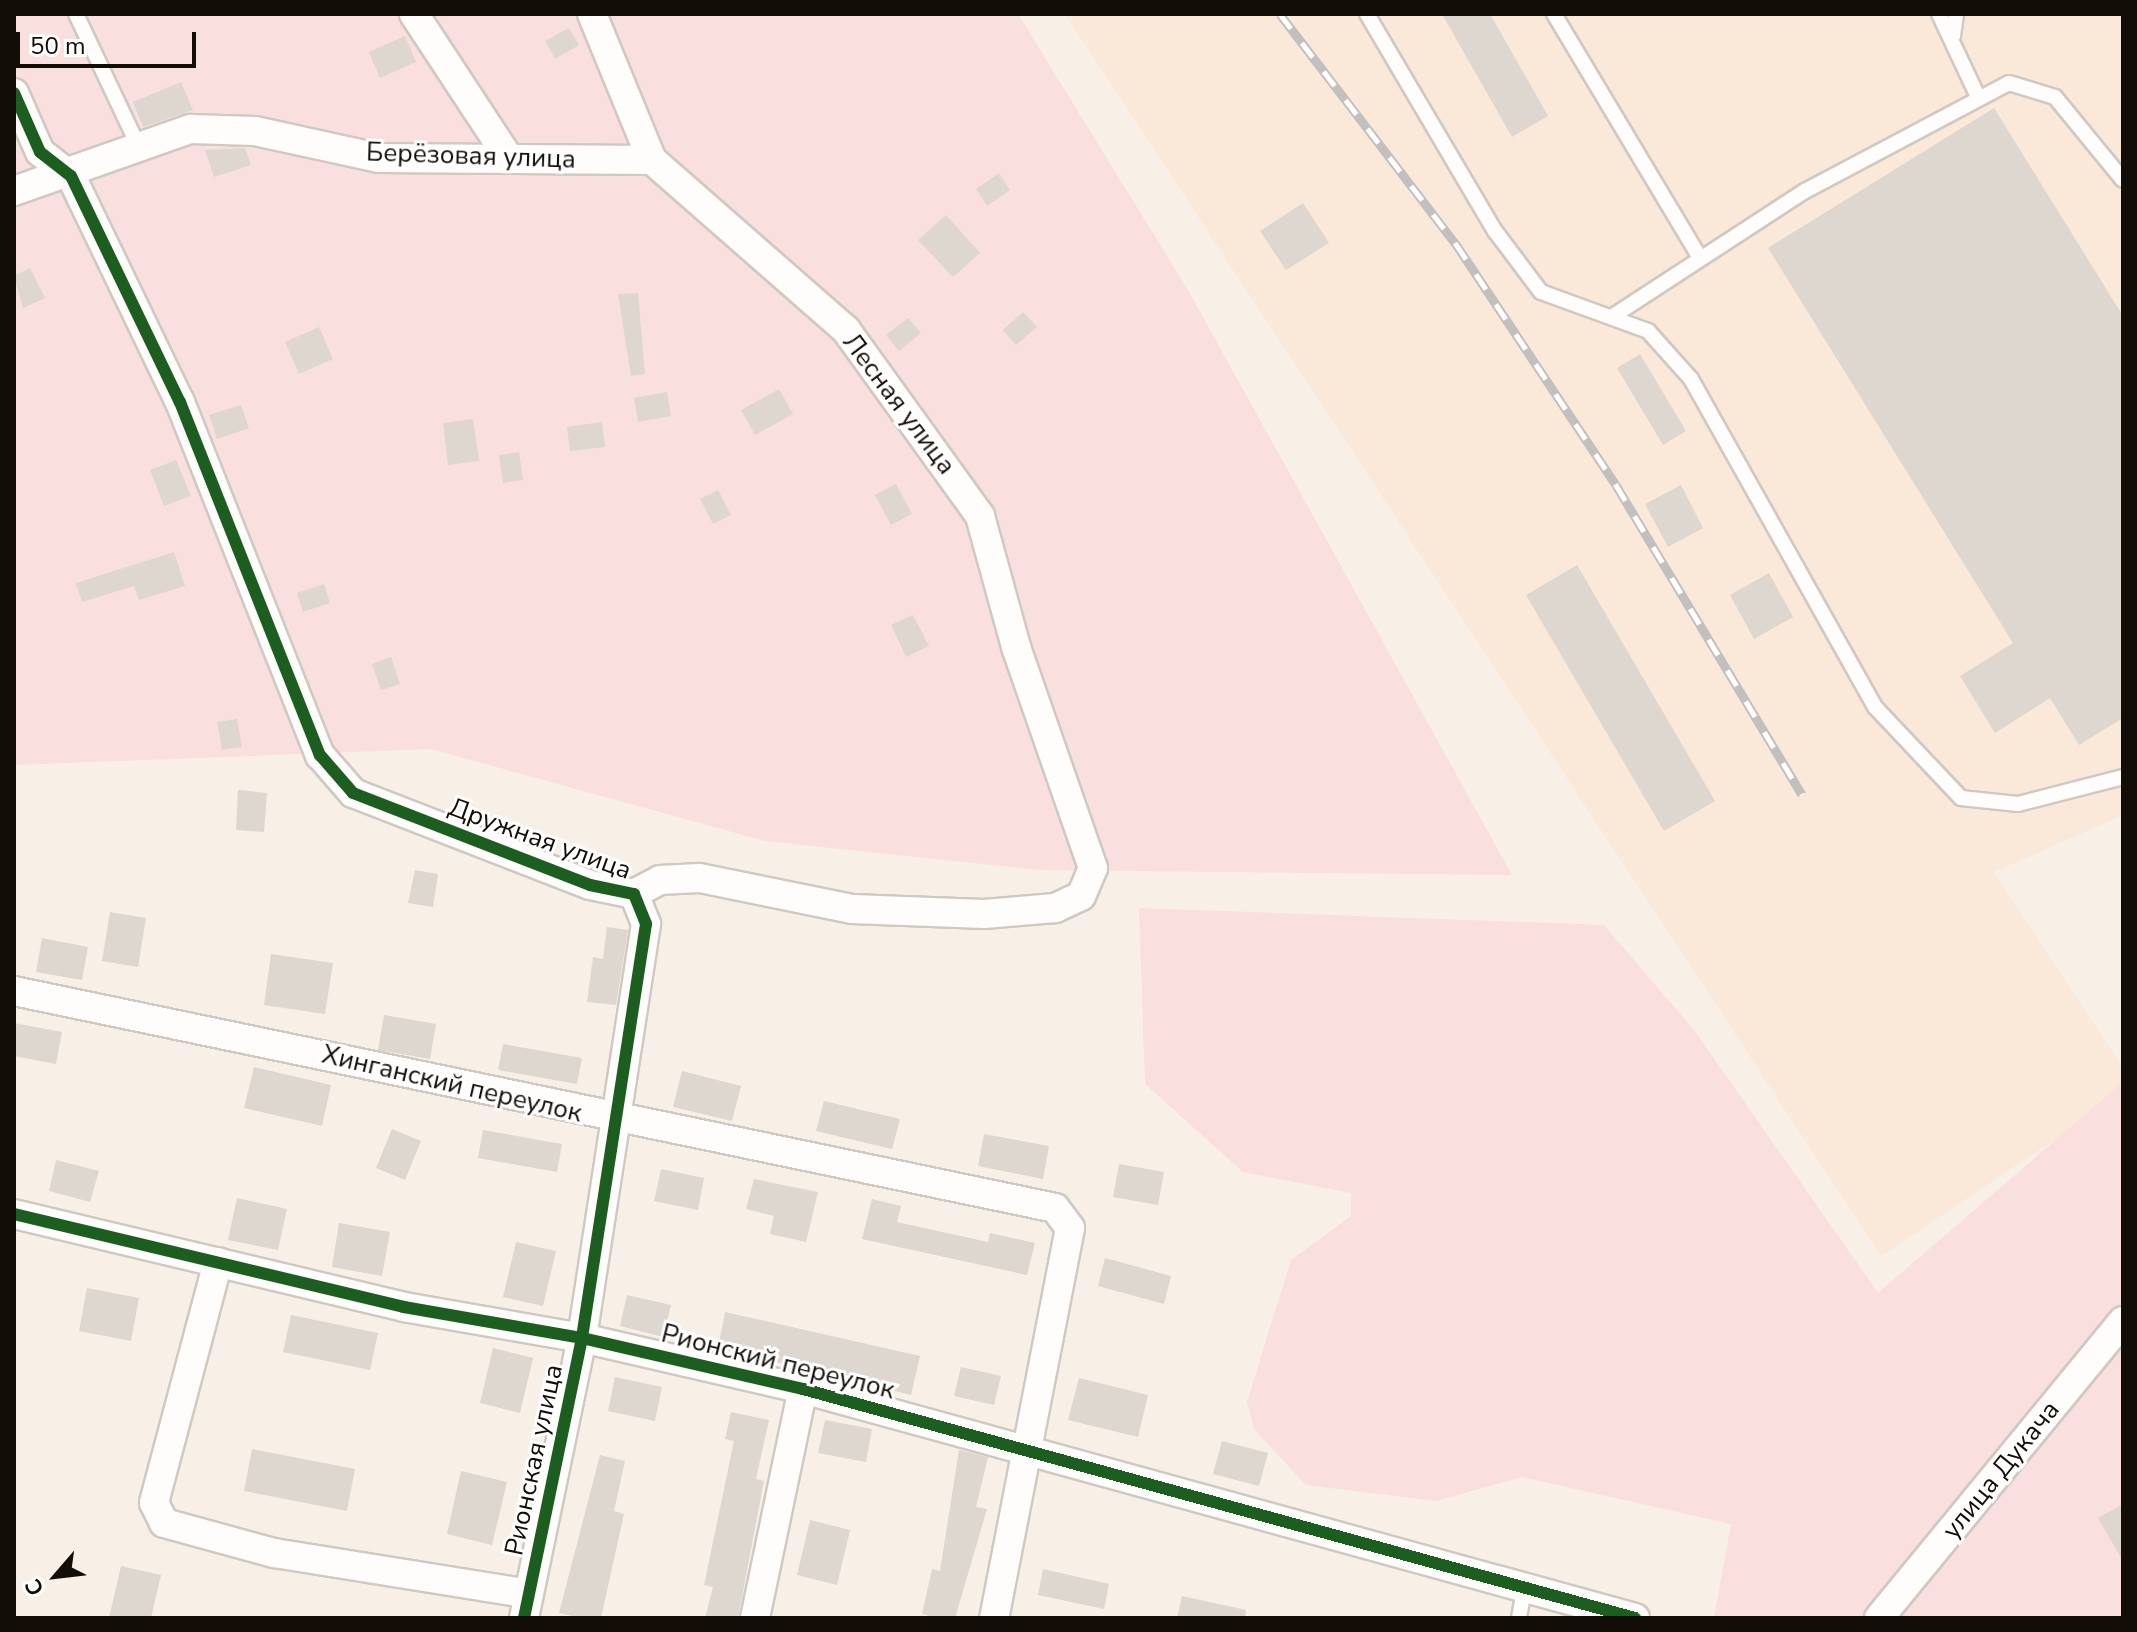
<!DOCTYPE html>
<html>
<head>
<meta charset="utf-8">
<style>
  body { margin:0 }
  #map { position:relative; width:2137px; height:1632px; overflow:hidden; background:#f8efe7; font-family:"Nunito Sans",sans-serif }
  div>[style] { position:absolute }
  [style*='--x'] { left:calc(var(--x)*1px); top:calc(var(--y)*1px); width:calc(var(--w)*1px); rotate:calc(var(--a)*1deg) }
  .built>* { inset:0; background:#fae8d8 }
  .green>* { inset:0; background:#f9dfdd }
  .building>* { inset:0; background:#ddd7cf }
  .roads { filter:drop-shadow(2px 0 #d0c9c2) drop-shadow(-2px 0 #d0c9c2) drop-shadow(0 2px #d0c9c2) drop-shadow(0 -2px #d0c9c2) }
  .lane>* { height:14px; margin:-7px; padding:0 7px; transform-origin:7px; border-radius:7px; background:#fefdfb }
  .street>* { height:28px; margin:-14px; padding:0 14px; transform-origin:14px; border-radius:14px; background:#fefdfb }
  .rail>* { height:9px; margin-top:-4.5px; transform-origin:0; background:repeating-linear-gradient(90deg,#fff 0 18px,#c2c0be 0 36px); box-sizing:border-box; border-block:2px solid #c2c0be }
  .cycleway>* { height:12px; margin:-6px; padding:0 6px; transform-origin:6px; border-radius:6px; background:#1b5e20 }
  span { translate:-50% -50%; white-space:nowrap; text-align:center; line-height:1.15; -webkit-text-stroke:6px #fff; paint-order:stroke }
  .street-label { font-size:26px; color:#130d07 }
  .frame { position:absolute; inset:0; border:16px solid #130d07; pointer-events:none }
  .north { position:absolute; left:16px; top:1536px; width:80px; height:80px; -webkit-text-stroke:6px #fff; paint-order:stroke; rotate:242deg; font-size:22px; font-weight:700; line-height:32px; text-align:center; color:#130d07 }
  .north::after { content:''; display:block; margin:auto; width:28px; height:36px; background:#130d07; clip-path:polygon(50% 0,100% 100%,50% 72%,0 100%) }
  .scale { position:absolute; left:16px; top:32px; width:180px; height:36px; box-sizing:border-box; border:4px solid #130d07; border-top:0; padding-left:10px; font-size:24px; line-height:28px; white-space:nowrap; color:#130d07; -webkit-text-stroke:6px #fff; paint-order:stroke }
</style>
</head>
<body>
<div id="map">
  <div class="built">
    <div style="clip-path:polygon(1065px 14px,2123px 14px,2123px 815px,1994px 872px,2123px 1068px,2123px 1094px,1881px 1256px)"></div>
  </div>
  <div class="green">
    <div style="clip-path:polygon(14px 14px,1018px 14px,1188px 290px,1512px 875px,1040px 870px,765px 841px,431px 749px,14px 765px)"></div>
    <div style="clip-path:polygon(1139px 908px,1604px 925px,1694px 1030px,1878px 1293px,2123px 1082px,2123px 1618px,1714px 1618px,1731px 1524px,1522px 1477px,1436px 1501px,1306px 1485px,1254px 1429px,1247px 1402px,1291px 1260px,1351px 1216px,1351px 1193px,1243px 1172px,1145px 1084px)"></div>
  </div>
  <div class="building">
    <div style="clip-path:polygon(1442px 14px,1490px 14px,1548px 116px,1512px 137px)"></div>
    <div style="clip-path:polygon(569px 28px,579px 45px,555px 59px,545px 41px)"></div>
    <div style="clip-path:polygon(405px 36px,416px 62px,380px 78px,369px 52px)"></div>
    <div style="clip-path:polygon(181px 82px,193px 110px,143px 127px,133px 102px)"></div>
    <div style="clip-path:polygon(1994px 108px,2123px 316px,2123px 718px,2079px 745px,2050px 698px,1995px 733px,1960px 676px,2013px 643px,1768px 248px)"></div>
    <div style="clip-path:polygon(245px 148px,251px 165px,214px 177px,205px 150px)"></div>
    <div style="clip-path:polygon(999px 173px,1010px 190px,987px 206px,976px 189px)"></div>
    <div style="clip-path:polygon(1303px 203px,1329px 243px,1286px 270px,1260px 231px)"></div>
    <div style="clip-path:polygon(946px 215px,980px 253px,953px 277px,918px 240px)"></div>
    <div style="clip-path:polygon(30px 268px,45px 298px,23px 308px,14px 276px)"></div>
    <div style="clip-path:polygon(638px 293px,645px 374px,631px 376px,618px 294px)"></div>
    <div style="clip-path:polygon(1023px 312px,1037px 327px,1016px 345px,1003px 330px)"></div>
    <div style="clip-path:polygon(908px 318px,921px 333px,899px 351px,886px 335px)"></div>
    <div style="clip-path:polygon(319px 327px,333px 359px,299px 374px,285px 342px)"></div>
    <div style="clip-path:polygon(1640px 354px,1686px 431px,1663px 445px,1617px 368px)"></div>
    <div style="clip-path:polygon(779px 389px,793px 414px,755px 435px,741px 410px)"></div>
    <div style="clip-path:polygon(667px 392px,671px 416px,638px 422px,634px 398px)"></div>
    <div style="clip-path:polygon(241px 405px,249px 428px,217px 439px,209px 415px)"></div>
    <div style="clip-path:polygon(473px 419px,479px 461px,448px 465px,443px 423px)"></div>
    <div style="clip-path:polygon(602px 422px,605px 447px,570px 451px,567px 427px)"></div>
    <div style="clip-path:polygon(519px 452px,523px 480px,503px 483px,499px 455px)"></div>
    <div style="clip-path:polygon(176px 460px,191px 496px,164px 506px,150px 470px)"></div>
    <div style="clip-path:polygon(896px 484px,912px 514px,891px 525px,875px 495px)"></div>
    <div style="clip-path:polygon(1681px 485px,1703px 528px,1668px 547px,1645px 504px)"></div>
    <div style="clip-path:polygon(718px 490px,731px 515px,713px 524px,700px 499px)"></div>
    <div style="clip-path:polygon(174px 552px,185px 586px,139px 600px,134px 586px,82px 602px,76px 583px)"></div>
    <div style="clip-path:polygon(1577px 565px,1715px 801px,1664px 831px,1526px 595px)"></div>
    <div style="clip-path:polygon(1769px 573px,1793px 617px,1754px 639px,1730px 595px)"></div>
    <div style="clip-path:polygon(324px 584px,330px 603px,303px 612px,297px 593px)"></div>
    <div style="clip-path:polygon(913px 615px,929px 646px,906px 657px,891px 625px)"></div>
    <div style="clip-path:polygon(391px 657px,400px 684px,381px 690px,372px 664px)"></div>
    <div style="clip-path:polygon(237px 719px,242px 747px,222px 750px,217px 722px)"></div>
    <div style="clip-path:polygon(238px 790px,267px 793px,264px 832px,236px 830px)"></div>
    <div style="clip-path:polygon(415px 870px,438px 874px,433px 907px,408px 903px)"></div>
    <div style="clip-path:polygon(110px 912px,146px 918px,138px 967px,102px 961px)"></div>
    <div style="clip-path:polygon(607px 927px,628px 930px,616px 1005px,587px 1002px,593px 957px,603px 959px)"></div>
    <div style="clip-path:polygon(42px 938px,88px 947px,82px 980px,36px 972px)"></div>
    <div style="clip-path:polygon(271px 954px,333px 963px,325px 1014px,264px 1005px)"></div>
    <div style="clip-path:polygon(384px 1015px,436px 1024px,430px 1059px,378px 1050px)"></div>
    <div style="clip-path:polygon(14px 1023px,62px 1032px,56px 1064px,14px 1056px)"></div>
    <div style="clip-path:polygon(503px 1044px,582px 1058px,577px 1084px,498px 1070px)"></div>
    <div style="clip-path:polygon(254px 1067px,331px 1085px,322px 1126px,244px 1108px)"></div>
    <div style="clip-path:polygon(682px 1071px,741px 1086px,732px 1121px,673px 1107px)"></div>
    <div style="clip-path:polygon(824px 1101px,900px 1119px,892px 1149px,816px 1131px)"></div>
    <div style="clip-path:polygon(392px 1129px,421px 1141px,405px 1180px,376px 1168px)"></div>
    <div style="clip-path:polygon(483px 1130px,562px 1144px,557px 1172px,478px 1158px)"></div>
    <div style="clip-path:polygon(984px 1134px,1049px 1146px,1043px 1179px,978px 1166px)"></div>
    <div style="clip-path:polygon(56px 1160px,99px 1171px,90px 1202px,49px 1191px)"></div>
    <div style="clip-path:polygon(1119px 1164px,1164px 1172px,1158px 1205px,1113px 1197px)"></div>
    <div style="clip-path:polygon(661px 1169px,704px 1178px,698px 1210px,654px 1201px)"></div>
    <div style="clip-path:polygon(754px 1179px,818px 1192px,806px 1242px,770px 1234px,774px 1216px,746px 1209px)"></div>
    <div style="clip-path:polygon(237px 1198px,287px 1209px,278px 1250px,228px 1240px)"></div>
    <div style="clip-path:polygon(872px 1199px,901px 1206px,897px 1222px,988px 1242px,990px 1233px,1035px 1243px,1027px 1275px,862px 1239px)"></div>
    <div style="clip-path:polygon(339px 1223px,390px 1232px,382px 1276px,332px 1267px)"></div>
    <div style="clip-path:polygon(516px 1242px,556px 1251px,543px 1306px,503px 1297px)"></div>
    <div style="clip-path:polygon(1105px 1258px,1171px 1276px,1164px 1304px,1098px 1286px)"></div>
    <div style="clip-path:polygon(87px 1288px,139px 1298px,131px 1341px,79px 1331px)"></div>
    <div style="clip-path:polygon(627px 1295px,671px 1305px,663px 1337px,620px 1326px)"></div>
    <div style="clip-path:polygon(725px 1312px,920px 1356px,911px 1395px,718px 1348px)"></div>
    <div style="clip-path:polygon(291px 1315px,378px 1333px,370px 1370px,283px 1352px)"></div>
    <div style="clip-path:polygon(493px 1348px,533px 1358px,520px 1413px,480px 1403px)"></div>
    <div style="clip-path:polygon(961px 1367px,1001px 1376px,994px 1405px,954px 1396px)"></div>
    <div style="clip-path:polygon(615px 1377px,662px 1387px,655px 1421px,608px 1411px)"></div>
    <div style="clip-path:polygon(1079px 1378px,1148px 1395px,1138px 1437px,1068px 1420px)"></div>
    <div style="clip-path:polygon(731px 1412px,769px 1420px,756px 1479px,764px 1481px,738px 1618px,705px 1618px,713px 1587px,704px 1585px,734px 1441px,725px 1439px)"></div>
    <div style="clip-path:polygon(825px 1420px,872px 1429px,866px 1462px,818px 1453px)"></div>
    <div style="clip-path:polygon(1222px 1441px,1268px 1453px,1259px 1486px,1213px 1474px)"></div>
    <div style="clip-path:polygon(252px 1449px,355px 1469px,347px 1511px,244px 1491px)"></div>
    <div style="clip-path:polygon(959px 1450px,988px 1457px,976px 1507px,987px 1509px,955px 1618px,937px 1618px,922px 1614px,932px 1569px,940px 1571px)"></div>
    <div style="clip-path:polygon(600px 1455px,625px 1461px,614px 1511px,624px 1514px,601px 1618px,581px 1618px,559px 1613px)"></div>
    <div style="clip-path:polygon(461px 1471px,507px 1482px,492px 1545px,447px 1534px)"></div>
    <div style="clip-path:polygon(2123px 1504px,2123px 1561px,2098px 1518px)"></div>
    <div style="clip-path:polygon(810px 1520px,850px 1530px,837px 1585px,797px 1575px)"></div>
    <div style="clip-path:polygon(121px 1566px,161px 1575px,151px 1618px,109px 1618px)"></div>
    <div style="clip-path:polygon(1043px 1569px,1109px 1584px,1104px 1609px,1038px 1595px)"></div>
    <div style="clip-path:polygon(1182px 1596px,1246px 1610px,1245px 1618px,1177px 1618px)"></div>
  </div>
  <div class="roads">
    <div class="lane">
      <div style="--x:76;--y:14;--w:147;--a:64.7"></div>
      <div style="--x:1367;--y:14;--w:252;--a:59.5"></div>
      <div style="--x:1495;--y:231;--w:76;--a:53"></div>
      <div style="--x:1541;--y:292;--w:114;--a:20"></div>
      <div style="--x:1648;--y:331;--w:64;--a:48.1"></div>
      <div style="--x:1691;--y:379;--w:376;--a:60.7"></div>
      <div style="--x:1875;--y:707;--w:125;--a:46.6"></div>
      <div style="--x:1961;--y:798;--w:57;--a:6"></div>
      <div style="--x:2018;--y:804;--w:108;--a:-14.4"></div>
      <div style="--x:1554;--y:14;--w:284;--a:59.1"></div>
      <div style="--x:1939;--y:14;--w:92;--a:64.8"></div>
      <div style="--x:1953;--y:36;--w:22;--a:-82"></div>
      <div style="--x:1613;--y:316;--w:229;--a:-33.1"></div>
      <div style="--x:1805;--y:191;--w:231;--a:-27.9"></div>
      <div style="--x:2009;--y:83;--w:48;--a:16.9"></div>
      <div style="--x:2055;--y:97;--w:107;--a:50.7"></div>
      <div style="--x:1519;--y:1618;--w:35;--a:-80"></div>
    </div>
    <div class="street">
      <div style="--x:414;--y:14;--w:171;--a:56.7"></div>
      <div style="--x:592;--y:14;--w:158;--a:67.7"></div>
      <div style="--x:652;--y:160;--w:258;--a:41.2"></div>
      <div style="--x:846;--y:330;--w:229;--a:54.2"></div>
      <div style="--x:980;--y:516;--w:136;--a:74.6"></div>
      <div style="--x:1016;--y:647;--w:234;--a:70.8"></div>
      <div style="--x:1093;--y:868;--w:30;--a:113"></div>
      <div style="--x:1081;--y:896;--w:29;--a:155"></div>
      <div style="--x:1055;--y:908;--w:71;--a:175.2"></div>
      <div style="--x:984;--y:914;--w:132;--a:-177.8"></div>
      <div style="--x:852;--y:909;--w:156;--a:-168.5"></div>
      <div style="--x:699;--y:878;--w:39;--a:177"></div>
      <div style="--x:660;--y:880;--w:30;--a:152"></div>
      <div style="--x:14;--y:93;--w:64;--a:66.2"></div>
      <div style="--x:40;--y:152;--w:39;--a:38"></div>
      <div style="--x:71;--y:176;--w:251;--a:64.3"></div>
      <div style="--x:180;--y:402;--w:380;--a:68.4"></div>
      <div style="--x:320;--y:755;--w:50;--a:49"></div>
      <div style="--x:353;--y:793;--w:254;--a:21.2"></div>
      <div style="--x:590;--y:885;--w:45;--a:11.6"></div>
      <div style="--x:634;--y:894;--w:32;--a:68"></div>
      <div style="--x:646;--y:924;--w:419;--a:98.8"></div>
      <div style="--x:582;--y:1338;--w:286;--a:101.7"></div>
      <div style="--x:14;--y:191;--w:187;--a:-19.4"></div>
      <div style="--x:190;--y:129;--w:65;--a:1.8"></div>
      <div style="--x:255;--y:131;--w:127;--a:12.3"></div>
      <div style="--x:379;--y:158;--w:273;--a:0.4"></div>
      <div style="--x:14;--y:991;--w:1063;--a:11.77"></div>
      <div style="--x:1055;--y:1208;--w:25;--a:53"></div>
      <div style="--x:1070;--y:1228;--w:397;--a:101"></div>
      <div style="--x:14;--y:1214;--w:401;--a:13.4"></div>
      <div style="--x:404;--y:1307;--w:181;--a:9.9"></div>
      <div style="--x:582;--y:1338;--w:227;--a:13"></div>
      <div style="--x:803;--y:1389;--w:863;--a:15.39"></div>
      <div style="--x:218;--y:1262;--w:249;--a:104.9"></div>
      <div style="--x:154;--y:1503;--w:22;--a:63"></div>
      <div style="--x:164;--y:1523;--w:114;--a:15.3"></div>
      <div style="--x:274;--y:1553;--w:258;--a:9.1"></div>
      <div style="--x:755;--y:1618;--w:234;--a:-78.2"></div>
      <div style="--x:1879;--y:1618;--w:384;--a:-50.6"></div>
    </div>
  </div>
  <div class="rail">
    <div style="--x:1280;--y:14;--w:290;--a:52.6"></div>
    <div style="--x:1456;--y:244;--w:289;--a:56.4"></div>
    <div style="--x:1616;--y:485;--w:361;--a:59"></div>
  </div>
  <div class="cycleway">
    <div style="--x:14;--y:93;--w:64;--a:66.2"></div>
    <div style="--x:40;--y:152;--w:39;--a:38"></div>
    <div style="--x:71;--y:176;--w:251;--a:64.3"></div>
    <div style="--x:180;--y:402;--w:380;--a:68.4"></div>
    <div style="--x:320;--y:755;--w:50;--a:49"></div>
    <div style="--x:353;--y:793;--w:254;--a:21.2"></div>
    <div style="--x:590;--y:885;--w:45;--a:11.6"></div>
    <div style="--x:634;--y:894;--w:32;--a:68"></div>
    <div style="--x:646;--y:924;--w:419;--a:98.8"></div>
    <div style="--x:582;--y:1338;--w:286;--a:101.7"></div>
    <div style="--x:14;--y:1214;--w:401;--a:13.4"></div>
    <div style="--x:404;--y:1307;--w:181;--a:9.9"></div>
    <div style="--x:582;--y:1338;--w:227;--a:13"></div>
    <div style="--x:803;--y:1389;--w:863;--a:15.39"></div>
  </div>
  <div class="street-label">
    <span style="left:471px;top:156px;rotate:2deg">Берёзовая улица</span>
    <span style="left:899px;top:404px;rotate:53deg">Лесная улица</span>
    <span style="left:540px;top:839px;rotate:20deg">Дружная улица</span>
    <span style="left:452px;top:1084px;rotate:13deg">Хинганский переулок</span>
    <span style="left:778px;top:1362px;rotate:14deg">Рионский переулок</span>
    <span style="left:534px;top:1460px;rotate:-78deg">Рионская улица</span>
    <span style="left:2001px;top:1470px;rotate:-51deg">улица Дукача</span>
  </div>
  <div class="frame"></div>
  <div class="north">С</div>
  <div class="scale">50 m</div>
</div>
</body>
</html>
